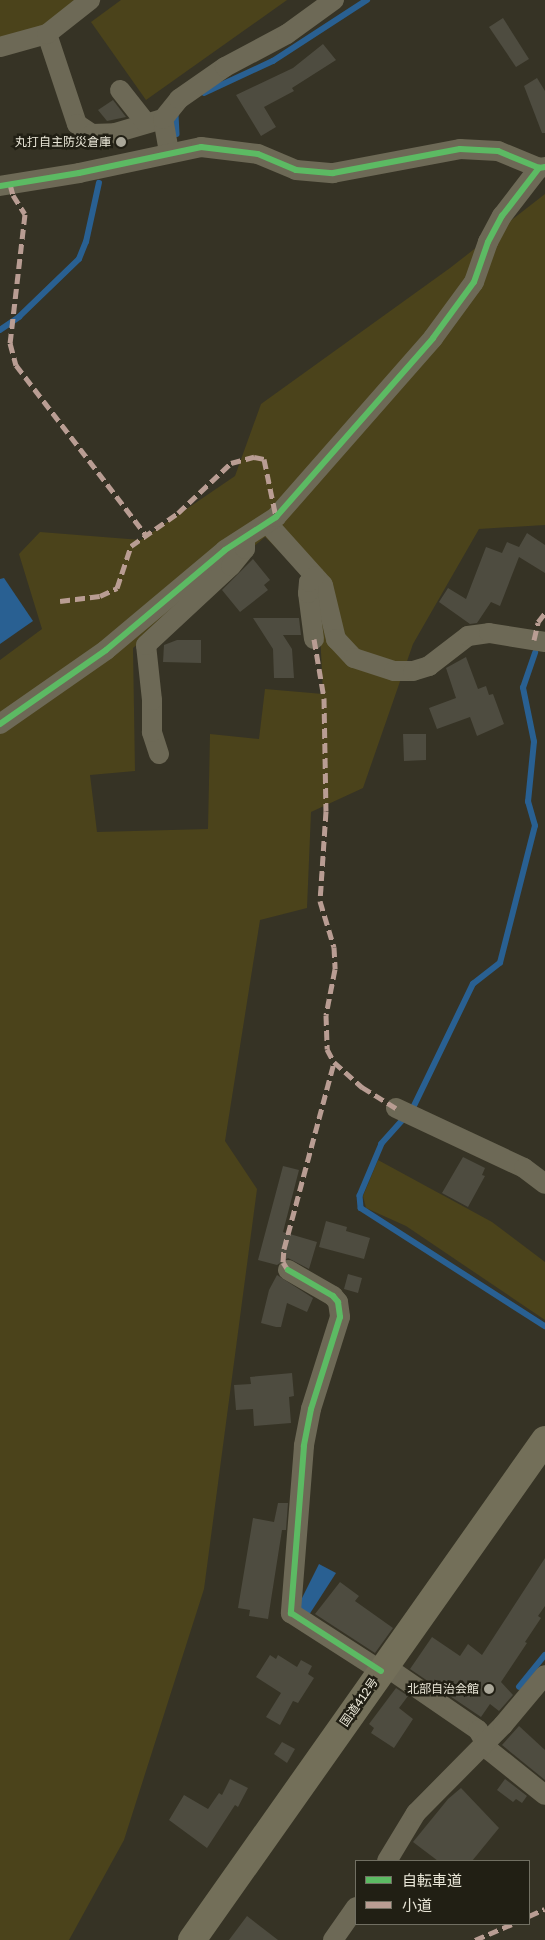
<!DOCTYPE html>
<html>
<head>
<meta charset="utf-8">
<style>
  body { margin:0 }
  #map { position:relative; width:545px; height:1940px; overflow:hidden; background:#363325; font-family:"Golos Text","Noto Sans JP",sans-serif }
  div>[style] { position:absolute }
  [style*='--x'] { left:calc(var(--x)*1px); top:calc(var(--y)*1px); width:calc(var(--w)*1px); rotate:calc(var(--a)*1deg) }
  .green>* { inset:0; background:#4b431b }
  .water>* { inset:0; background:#296092 }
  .stream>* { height:5.5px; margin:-2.75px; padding:0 2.75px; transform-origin:2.75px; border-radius:2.75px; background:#296092 }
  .building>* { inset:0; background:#4e4c40 }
  .minor>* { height:20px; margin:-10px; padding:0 10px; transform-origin:10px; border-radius:10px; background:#6d6956 }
  .highway>* { height:28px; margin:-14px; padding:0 14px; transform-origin:14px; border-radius:14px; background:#736f59 }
  .quiet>* { height:5px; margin-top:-2.5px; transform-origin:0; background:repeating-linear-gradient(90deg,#b99d93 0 10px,transparent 0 15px) }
  .cycleway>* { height:6px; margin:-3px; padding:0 3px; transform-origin:3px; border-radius:3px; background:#5cba63 }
  .dots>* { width:14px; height:14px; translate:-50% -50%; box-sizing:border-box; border:2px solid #211f14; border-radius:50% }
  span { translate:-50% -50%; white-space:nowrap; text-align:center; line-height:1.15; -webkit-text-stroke:5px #211f14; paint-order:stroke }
  .poi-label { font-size:12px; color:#e9e6d7 }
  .right { translate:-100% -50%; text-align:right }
  .street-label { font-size:12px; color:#e9e6d7 }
  .legend { position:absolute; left:355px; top:1860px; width:175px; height:65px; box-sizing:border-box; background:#211f14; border:1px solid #716f62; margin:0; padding:6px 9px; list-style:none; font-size:15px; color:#e9e6d7 }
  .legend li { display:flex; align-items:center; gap:10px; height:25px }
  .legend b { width:25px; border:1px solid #716f62 }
</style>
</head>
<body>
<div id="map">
  <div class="green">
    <div style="clip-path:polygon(0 0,86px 0,39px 28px,0 41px)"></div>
    <div style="clip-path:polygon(121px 0,287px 0,146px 100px,91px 22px)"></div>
    <div style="clip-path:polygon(evenodd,545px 194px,545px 525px,479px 529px,413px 644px,363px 788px,311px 812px,307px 908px,260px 920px,225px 1141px,257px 1189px,204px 1589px,124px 1840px,69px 1940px,0 1940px,0 660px,42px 629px,19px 554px,40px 532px,141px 540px,235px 476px,261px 404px,450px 268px,545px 194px,265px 537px,318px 589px,323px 694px,265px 689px,259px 739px,210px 734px,208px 829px,97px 832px,90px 775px,135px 771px,133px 648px,265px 537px)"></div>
    <div style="clip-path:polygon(378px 1160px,492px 1222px,545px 1262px,545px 1320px,406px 1226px,366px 1208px,363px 1196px)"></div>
  </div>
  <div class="water">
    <div style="clip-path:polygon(4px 578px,33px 621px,0 644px,0 579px)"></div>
    <div style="clip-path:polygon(319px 1564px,336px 1573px,307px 1618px,298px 1606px)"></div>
  </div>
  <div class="stream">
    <div style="--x:204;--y:93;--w:76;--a:-24.9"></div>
    <div style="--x:273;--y:61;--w:112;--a:-33"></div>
    <div style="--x:176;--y:115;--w:19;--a:87"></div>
    <div style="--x:0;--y:330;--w:23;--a:-34"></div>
    <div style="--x:19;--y:317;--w:83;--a:-44"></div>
    <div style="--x:79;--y:259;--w:18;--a:-68"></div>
    <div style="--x:86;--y:242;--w:60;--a:-77.6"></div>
    <div style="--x:412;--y:1110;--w:140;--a:-64.2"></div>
    <div style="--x:473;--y:984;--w:34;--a:-38"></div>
    <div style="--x:500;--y:963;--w:141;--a:-75.7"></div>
    <div style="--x:535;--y:826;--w:25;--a:-106"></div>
    <div style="--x:528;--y:802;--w:60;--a:-84.3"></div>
    <div style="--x:534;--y:742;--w:55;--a:-101.5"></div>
    <div style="--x:523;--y:688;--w:37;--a:-71"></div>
    <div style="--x:406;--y:1117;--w:36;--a:132"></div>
    <div style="--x:382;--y:1144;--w:56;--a:112.9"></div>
    <div style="--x:360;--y:1196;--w:12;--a:85"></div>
    <div style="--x:361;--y:1208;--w:219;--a:32.7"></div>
    <div style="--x:519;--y:1687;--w:41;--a:-50.9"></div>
  </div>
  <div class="building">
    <div style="clip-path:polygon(503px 18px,529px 59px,516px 67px,489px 27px)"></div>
    <div style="clip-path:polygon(323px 44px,336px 60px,292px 88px,294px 91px,264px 107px,276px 127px,261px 136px,236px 95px,293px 68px)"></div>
    <div style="clip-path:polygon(537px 78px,545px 91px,545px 133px,542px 133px,524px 86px)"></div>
    <div style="clip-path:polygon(113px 100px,126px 117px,107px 121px,98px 110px)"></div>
    <div style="clip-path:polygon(527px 533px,545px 545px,545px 573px,519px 557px,500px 606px,491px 602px,477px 623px,470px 624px,439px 602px,448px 588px,466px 599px,486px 547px,502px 553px,507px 542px,519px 547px)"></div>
    <div style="clip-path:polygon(253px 559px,270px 580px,264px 585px,268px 590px,240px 612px,222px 590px)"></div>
    <div style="clip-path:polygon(253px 618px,299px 618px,301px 635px,283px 635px,292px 649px,294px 678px,274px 678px,273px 649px)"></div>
    <div style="clip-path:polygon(177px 640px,201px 640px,201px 663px,163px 662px,164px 645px)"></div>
    <div style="clip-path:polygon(466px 657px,478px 689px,486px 686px,489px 695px,493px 694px,504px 724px,477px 736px,470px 717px,437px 729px,429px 708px,456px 698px,446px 668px)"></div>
    <div style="clip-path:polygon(403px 734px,426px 734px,426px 760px,404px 761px)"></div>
    <div style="clip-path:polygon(463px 1157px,485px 1168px,482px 1175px,485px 1176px,468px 1207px,442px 1193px)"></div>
    <div style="clip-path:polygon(283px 1166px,299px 1170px,283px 1232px,317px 1242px,309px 1269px,288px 1258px,277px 1265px,258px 1260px)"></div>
    <div style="clip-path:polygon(326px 1221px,347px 1227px,346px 1231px,370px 1238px,364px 1259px,319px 1247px)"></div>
    <div style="clip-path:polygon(348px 1274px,362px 1278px,358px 1293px,344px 1289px)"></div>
    <div style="clip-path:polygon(277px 1275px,313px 1298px,307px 1312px,287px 1303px,281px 1327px,276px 1327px,261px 1323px,269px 1290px)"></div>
    <div style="clip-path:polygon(292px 1373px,294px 1396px,289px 1397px,291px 1423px,254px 1426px,253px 1409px,236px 1410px,234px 1385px,251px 1384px,250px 1377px)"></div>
    <div style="clip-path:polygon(278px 1503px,288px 1503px,286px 1530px,282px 1530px,268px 1619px,249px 1616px,250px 1610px,238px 1608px,253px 1518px,274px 1522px)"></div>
    <div style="clip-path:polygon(545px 1558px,545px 1606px,538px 1616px,541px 1618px,525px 1642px,527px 1643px,501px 1682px,513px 1695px,499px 1711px,490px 1704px,481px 1717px,410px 1669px,432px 1637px,460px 1656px,468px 1644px,482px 1655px)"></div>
    <div style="clip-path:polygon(340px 1582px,359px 1596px,355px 1601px,393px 1628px,375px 1653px,315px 1614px)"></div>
    <div style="clip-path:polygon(270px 1655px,276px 1659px,278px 1655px,297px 1667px,301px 1660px,312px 1666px,308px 1674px,314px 1678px,298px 1703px,293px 1701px,280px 1725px,266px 1717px,281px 1693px,256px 1677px)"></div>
    <div style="clip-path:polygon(396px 1688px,408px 1696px,399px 1708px,413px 1719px,394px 1748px,371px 1733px,374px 1728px,369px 1724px)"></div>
    <div style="clip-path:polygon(519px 1726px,545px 1750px,545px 1780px,502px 1745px)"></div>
    <div style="clip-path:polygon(282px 1742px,295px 1749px,287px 1763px,274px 1754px)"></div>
    <div style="clip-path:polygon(230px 1779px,248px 1788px,238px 1807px,235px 1805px,207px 1848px,169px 1820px,184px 1795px,208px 1809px,219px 1793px,222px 1795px)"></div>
    <div style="clip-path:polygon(505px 1779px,527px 1796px,522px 1803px,516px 1799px,513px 1802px,497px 1790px)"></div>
    <div style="clip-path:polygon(461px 1788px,499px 1828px,472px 1861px,438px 1861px,413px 1842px,448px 1799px)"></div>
    <div style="clip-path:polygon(247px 1916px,278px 1940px,229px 1940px)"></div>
  </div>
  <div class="minor">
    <div style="--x:47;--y:34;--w:95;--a:71.6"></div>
    <div style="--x:77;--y:124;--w:18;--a:34"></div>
    <div style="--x:92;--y:134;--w:23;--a:-2"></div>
    <div style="--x:115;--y:133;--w:50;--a:-16.3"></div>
    <div style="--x:0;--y:47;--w:49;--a:-15.5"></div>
    <div style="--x:47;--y:34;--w:55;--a:-38.3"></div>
    <div style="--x:120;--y:90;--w:42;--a:51.8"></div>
    <div style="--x:169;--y:152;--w:34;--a:-100"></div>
    <div style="--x:163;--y:119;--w:26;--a:-51"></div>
    <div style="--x:179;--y:99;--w:56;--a:-34.8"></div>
    <div style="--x:225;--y:67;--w:70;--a:-28"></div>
    <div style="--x:287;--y:34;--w:58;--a:-35.9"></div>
    <div style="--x:0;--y:186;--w:80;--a:-9.3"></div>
    <div style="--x:79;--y:173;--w:125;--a:-12"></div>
    <div style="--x:201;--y:147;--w:57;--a:7"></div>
    <div style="--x:258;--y:154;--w:41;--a:22.8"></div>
    <div style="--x:296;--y:170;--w:37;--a:5"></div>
    <div style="--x:333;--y:173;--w:129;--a:-10.7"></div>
    <div style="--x:460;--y:149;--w:38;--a:3"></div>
    <div style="--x:498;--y:151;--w:44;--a:22.5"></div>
    <div style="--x:539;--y:168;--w:6;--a:-9"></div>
    <div style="--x:268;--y:524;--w:82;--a:48"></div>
    <div style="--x:323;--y:585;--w:56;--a:76.5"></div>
    <div style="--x:336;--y:639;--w:26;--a:47"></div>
    <div style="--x:354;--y:658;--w:42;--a:18"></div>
    <div style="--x:394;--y:671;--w:19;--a:0"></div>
    <div style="--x:413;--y:671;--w:17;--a:-17"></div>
    <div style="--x:429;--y:666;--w:49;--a:-37.6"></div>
    <div style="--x:468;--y:636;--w:21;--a:-8"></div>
    <div style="--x:489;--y:633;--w:57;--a:9.1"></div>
    <div style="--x:314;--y:639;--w:46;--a:-97.4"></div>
    <div style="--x:308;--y:593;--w:11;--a:-85"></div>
    <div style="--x:309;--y:582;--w:8;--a:-45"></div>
    <div style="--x:0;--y:724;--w:129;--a:-34.9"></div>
    <div style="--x:106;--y:650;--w:155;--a:-40"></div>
    <div style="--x:225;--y:550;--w:61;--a:-32.9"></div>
    <div style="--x:276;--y:517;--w:238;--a:-48.7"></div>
    <div style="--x:433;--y:338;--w:69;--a:-53.8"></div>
    <div style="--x:474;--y:282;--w:42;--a:-70.7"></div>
    <div style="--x:488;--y:242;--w:30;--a:-62"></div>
    <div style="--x:502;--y:216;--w:61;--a:-52.4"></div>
    <div style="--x:159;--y:754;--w:23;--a:-108"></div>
    <div style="--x:152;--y:732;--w:32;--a:-90"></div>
    <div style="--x:152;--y:700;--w:55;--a:-96.2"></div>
    <div style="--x:146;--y:645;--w:116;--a:-42.9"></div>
    <div style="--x:231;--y:566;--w:22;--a:-51"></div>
    <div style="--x:245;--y:549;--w:9;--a:-90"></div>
    <div style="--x:396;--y:1108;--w:141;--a:25.1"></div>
    <div style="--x:524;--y:1168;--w:26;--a:37"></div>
    <div style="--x:288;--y:1270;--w:52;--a:30"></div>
    <div style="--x:333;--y:1296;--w:8;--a:50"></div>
    <div style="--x:338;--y:1302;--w:15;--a:82"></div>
    <div style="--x:340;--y:1317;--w:96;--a:107.5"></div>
    <div style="--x:311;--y:1409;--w:38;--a:101"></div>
    <div style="--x:304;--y:1446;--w:168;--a:94.5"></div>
    <div style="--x:291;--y:1613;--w:107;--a:32.8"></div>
    <div style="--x:385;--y:1666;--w:113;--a:34.5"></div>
    <div style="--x:478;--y:1730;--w:24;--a:60"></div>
    <div style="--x:490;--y:1751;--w:70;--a:38.7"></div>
    <div style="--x:387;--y:1861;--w:56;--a:-58.9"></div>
    <div style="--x:416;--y:1813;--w:124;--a:-45.3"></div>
    <div style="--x:503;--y:1725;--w:65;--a:-50"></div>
    <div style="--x:333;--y:1940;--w:40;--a:-55.1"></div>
  </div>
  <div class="highway">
    <div style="--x:192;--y:1940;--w:612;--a:-54.78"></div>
  </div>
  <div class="quiet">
    <div style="--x:10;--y:184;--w:11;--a:75"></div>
    <div style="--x:13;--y:195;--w:22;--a:58"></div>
    <div style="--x:25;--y:214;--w:130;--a:96.6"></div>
    <div style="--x:10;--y:343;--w:23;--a:75"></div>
    <div style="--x:16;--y:365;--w:213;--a:52.6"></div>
    <div style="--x:60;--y:601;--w:40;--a:-7.1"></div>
    <div style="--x:100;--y:596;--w:19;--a:-25"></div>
    <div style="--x:117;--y:588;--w:44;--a:-71.6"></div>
    <div style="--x:131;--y:546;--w:57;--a:-35.1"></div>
    <div style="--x:178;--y:513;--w:73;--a:-43.3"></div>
    <div style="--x:231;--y:463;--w:24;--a:-15"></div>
    <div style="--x:254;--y:457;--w:10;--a:11"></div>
    <div style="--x:264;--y:459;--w:59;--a:78.3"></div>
    <div style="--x:314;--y:639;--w:60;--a:80.4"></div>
    <div style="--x:324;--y:698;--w:113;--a:89"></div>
    <div style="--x:326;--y:811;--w:90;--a:93.8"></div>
    <div style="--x:320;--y:901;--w:48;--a:73.1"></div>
    <div style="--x:334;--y:947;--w:22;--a:87"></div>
    <div style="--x:335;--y:969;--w:47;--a:101.1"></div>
    <div style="--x:326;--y:1015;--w:34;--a:88"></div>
    <div style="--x:327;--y:1049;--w:15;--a:62"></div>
    <div style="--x:334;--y:1062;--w:38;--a:42"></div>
    <div style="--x:362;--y:1087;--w:40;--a:32"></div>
    <div style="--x:534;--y:640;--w:18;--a:-77"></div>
    <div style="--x:538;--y:622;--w:11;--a:-52"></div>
    <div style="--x:288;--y:1270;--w:9;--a:-122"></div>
    <div style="--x:283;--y:1262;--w:13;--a:-86"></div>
    <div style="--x:284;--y:1249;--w:194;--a:-75"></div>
    <div style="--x:529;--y:1916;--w:17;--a:-24"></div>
    <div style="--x:475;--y:1940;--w:40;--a:-23.4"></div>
  </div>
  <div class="cycleway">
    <div style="--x:0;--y:186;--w:80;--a:-9.3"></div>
    <div style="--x:79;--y:173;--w:125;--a:-12"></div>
    <div style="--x:201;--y:147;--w:57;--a:7"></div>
    <div style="--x:258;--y:154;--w:41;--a:22.8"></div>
    <div style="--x:296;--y:170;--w:37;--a:5"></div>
    <div style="--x:333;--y:173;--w:129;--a:-10.7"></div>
    <div style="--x:460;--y:149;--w:38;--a:3"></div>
    <div style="--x:498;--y:151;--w:44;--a:22.5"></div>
    <div style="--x:539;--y:168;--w:6;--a:-9"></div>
    <div style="--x:0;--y:724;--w:129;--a:-34.9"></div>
    <div style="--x:106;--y:650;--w:155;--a:-40"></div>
    <div style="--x:225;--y:550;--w:61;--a:-32.9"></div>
    <div style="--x:276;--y:517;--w:238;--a:-48.7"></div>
    <div style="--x:433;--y:338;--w:69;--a:-53.8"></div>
    <div style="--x:474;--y:282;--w:42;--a:-70.7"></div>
    <div style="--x:488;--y:242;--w:30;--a:-62"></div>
    <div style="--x:502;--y:216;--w:61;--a:-52.4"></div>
    <div style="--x:288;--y:1270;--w:52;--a:30"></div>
    <div style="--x:333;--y:1296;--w:8;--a:50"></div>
    <div style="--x:338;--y:1302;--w:15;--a:82"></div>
    <div style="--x:340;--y:1317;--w:96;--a:107.5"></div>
    <div style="--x:311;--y:1409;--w:38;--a:101"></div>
    <div style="--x:304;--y:1446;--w:168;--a:94.5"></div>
    <div style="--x:291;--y:1613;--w:107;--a:32.8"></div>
  </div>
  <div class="dots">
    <div style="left:121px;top:142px;background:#aaa799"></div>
    <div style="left:489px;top:1689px;background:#aaa799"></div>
  </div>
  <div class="poi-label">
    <span class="right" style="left:111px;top:142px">丸打自主防災倉庫</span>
    <span class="right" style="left:479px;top:1689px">北部自治会館</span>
  </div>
  <div class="street-label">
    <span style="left:359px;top:1702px;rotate:-55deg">国道412号</span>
  </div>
  <ul class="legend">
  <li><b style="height:6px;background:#5cba63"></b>自転車道</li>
  <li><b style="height:6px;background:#b99d93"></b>小道</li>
  </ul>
</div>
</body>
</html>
